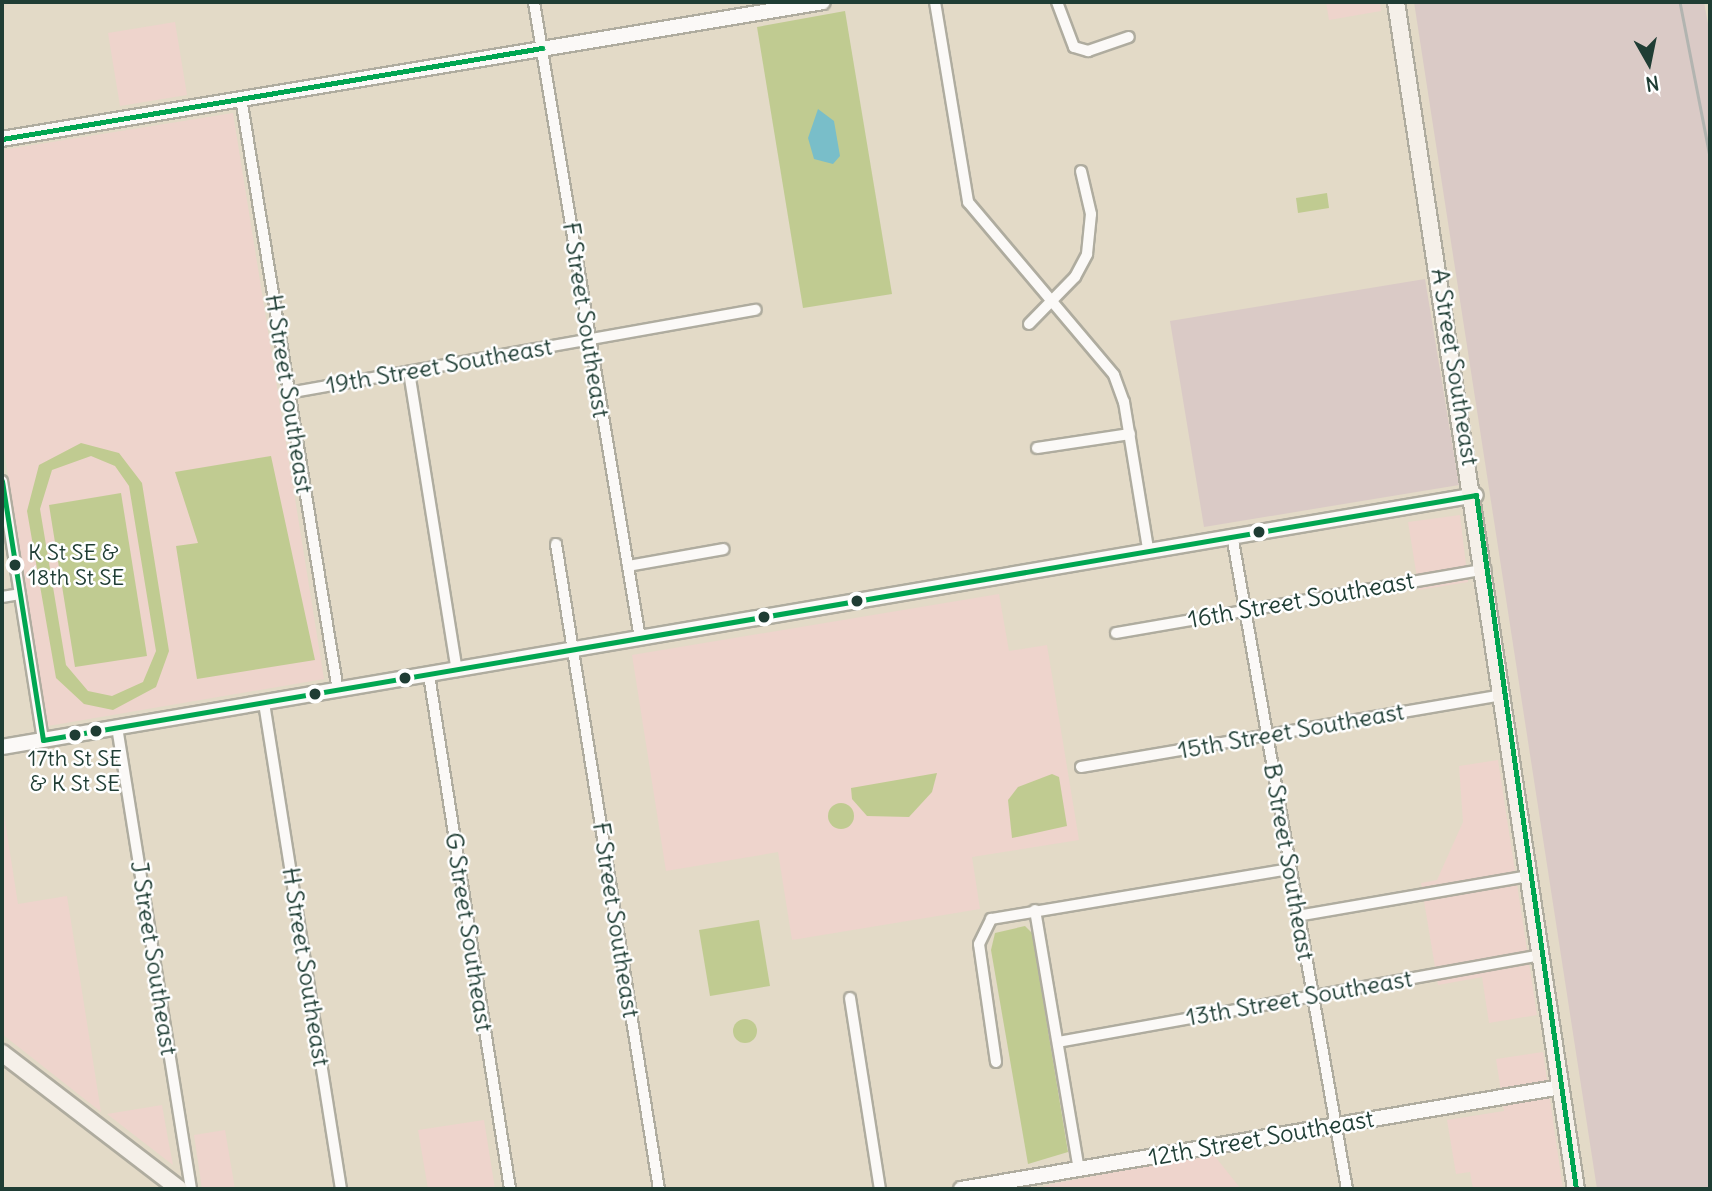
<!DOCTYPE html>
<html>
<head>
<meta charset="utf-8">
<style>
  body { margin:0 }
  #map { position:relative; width:1712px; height:1191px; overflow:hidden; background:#e3dac7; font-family:Delius,sans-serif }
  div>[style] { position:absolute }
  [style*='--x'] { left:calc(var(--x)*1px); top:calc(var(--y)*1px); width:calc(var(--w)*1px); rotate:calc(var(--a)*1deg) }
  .built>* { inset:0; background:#eed4cc }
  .industrial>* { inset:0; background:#dacac6 }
  .green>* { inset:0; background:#c0cb91 }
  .round { border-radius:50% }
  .water>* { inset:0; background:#79bec9 }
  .roads { filter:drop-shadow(2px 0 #afac9f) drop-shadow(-2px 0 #afac9f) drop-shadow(0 2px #afac9f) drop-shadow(0 -2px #afac9f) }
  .minor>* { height:10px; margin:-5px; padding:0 5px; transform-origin:5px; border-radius:5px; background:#fbf9f7 }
  .tertiary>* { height:14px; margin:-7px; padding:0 7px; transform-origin:7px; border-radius:7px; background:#fbf9f7 }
  .secondary>* { height:16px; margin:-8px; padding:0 8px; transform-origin:8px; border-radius:8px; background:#f5f0e9 }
  .rail>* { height:2.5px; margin:-1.25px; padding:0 1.25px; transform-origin:1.25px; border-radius:1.25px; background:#b2b4b0 }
  .bus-1>* { height:5px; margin:-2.5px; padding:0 2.5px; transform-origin:2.5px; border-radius:2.5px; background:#00a651 }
  .dots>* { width:19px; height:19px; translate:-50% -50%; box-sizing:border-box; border:4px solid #fff; border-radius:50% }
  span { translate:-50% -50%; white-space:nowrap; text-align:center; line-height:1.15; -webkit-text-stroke:5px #fff; paint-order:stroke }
  .bus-label { font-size:22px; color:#1f3d34 }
  .left { translate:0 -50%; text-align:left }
  .street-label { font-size:24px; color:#1f3d34 }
  .frame { position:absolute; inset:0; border:4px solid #1f3d34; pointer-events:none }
  .north { position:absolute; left:1614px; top:28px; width:70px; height:70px; -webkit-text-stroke:5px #fff; paint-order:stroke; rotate:171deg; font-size:19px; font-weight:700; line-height:28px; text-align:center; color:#1f3d34 }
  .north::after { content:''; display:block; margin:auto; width:24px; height:32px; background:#1f3d34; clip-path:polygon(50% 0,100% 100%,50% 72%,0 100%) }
</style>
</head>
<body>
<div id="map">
  <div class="built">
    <div style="clip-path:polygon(1326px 2px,1380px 2px,1381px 11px,1329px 20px)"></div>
    <div style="clip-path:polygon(175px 22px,187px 95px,120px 106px,108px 33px)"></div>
    <div style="clip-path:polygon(233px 113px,324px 679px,48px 726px,2px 438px,2px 150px)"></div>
    <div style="clip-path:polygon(1460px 515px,1468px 582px,1419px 590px,1408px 522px)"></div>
    <div style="clip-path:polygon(999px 594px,1009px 651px,1047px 645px,1079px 840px,972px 857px,980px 909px,792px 940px,778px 852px,666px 871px,632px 655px)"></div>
    <div style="clip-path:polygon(1498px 760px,1537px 1015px,1489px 1023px,1482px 977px,1438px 985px,1421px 883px,1437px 880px,1463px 822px,1459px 766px)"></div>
    <div style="clip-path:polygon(2px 802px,18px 904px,67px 896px,101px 1112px,2px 1034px)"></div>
    <div style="clip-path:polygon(1543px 1052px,1563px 1189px,1473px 1189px,1470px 1172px,1456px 1174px,1447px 1120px,1504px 1111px,1496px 1059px)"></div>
    <div style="clip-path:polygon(162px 1105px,168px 1139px,173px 1165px,107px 1114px)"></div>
    <div style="clip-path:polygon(484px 1120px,495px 1189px,428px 1189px,418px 1130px)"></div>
    <div style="clip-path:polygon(225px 1130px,235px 1189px,202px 1189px,194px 1135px)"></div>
    <div style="clip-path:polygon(1213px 1154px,1241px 1189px,1038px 1189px,1051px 1184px)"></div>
  </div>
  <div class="industrial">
    <div style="clip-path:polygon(1414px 2px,1704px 2px,1710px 35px,1710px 1189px,1597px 1189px)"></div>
    <div style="clip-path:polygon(1425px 279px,1459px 485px,1204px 527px,1170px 321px)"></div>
  </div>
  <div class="green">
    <div style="clip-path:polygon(845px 11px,892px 294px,803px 308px,757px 27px)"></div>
    <div style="clip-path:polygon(1327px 193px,1329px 208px,1298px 213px,1296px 198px)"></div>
    <div style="clip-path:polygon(evenodd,81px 443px,119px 453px,142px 483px,169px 651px,156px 687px,113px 710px,84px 704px,56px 678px,27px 511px,39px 465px,81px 443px,91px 456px,115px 466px,129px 486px,156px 651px,143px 682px,112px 696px,88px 691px,66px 665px,40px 509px,52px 470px,91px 456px)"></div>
    <div style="clip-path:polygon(271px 456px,315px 660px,197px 679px,176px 546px,198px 543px,175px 472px)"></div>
    <div style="clip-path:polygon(121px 493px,147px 656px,75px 667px,49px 505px)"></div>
    <div style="clip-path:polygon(937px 773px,932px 792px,909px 817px,867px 816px,852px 799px,851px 788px)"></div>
    <div style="clip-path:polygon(1052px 774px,1059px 777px,1067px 826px,1012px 838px,1008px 800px,1018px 787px)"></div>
    <div class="round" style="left:828px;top:803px;width:26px;height:26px"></div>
    <div style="clip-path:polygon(759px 920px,770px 986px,710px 996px,699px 930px)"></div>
    <div style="clip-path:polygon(1025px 926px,1032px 933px,1068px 1152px,1028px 1164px,991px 950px,995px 933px)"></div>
    <div class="round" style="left:733px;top:1019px;width:24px;height:24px"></div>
  </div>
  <div class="water">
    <div style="clip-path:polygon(818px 109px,834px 121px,840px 156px,833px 164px,814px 159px,808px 138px)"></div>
  </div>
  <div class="roads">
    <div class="minor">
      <div style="--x:534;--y:2;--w:645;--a:80.54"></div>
      <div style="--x:935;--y:2;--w:203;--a:80.6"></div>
      <div style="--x:968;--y:202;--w:226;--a:49.8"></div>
      <div style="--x:1114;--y:375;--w:29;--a:70"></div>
      <div style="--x:1124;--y:402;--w:149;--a:80.7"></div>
      <div style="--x:1057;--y:2;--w:48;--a:69.3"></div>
      <div style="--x:1074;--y:47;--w:15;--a:16"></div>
      <div style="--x:1088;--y:51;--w:43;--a:-18.9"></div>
      <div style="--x:241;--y:98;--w:601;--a:80.71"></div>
      <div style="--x:1029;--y:324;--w:66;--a:-45.6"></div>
      <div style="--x:1075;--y:277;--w:26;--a:-62"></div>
      <div style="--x:1087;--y:254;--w:40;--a:-84.3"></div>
      <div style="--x:1091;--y:214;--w:44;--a:-103.1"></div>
      <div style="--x:409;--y:372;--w:303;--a:80.9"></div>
      <div style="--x:288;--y:393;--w:475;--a:-10.1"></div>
      <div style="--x:1037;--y:448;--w:94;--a:-8.6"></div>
      <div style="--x:2;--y:481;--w:262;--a:81"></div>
      <div style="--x:1232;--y:535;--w:664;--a:80.03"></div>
      <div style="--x:556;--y:544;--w:653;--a:80.93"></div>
      <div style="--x:628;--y:566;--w:97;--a:-10"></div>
      <div style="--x:2;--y:597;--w:18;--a:-9"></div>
      <div style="--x:1116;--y:633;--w:375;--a:-9.8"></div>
      <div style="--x:429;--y:675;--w:520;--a:81.04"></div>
      <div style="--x:264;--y:703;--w:492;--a:81"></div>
      <div style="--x:117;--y:727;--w:468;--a:80.9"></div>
      <div style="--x:1081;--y:767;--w:427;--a:-9.7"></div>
      <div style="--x:1035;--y:910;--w:263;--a:80.4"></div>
      <div style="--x:1297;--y:916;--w:235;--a:-9.8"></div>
      <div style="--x:850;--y:998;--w:193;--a:81.1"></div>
      <div style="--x:1058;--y:1042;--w:491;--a:-10.2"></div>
      <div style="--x:996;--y:1062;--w:119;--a:-98.2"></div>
      <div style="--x:979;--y:944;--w:28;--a:-64"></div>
      <div style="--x:991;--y:919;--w:303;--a:-9.5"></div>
    </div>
    <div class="tertiary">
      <div style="--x:2;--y:139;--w:832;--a:-9.47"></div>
      <div style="--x:2;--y:747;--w:1495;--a:-9.7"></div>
      <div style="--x:961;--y:1189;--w:609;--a:-9.65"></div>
    </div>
    <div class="secondary">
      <div style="--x:1396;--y:2;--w:1201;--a:81.38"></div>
      <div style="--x:2;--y:1053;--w:223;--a:37.5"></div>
    </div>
  </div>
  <div class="rail">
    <div style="--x:1680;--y:2;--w:158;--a:79"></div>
  </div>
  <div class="bus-1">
    <div style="--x:2;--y:139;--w:548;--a:-9.57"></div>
    <div style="--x:2;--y:481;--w:262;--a:81"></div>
    <div style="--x:1476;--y:495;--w:701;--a:81.8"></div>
    <div style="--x:43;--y:740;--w:1454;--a:-9.7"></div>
  </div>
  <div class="dots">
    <div style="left:1259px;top:532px;background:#1f3d34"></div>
    <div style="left:15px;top:565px;background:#1f3d34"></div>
    <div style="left:857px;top:601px;background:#1f3d34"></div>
    <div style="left:764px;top:617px;background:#1f3d34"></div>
    <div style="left:405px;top:678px;background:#1f3d34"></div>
    <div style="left:315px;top:694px;background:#1f3d34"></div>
    <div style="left:96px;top:731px;background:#1f3d34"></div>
    <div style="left:75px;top:735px;background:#1f3d34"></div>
  </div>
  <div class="bus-label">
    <span class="left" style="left:28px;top:565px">K St SE &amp;<br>18th St SE</span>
    <span style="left:75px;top:771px">17th St SE<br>&amp; K St SE</span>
  </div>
  <div class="street-label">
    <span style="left:586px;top:320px;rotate:81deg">F Street Southeast</span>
    <span style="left:439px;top:366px;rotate:-10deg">19th Street Southeast</span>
    <span style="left:1455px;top:367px;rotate:81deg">A Street Southeast</span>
    <span style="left:289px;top:394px;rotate:81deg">H Street Southeast</span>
    <span style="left:1301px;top:600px;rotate:-10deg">16th Street Southeast</span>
    <span style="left:1291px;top:731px;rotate:-10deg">15th Street Southeast</span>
    <span style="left:1289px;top:862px;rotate:80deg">B Street Southeast</span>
    <span style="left:616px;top:920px;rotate:81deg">F Street Southeast</span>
    <span style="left:469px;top:932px;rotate:81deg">G Street Southeast</span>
    <span style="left:154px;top:958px;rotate:81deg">J Street Southeast</span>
    <span style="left:306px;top:967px;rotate:81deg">H Street Southeast</span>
    <span style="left:1299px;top:998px;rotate:-10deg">13th Street Southeast</span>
    <span style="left:1261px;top:1138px;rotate:-10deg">12th Street Southeast</span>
  </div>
  <div class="frame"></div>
  <div class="north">N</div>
</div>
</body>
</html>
